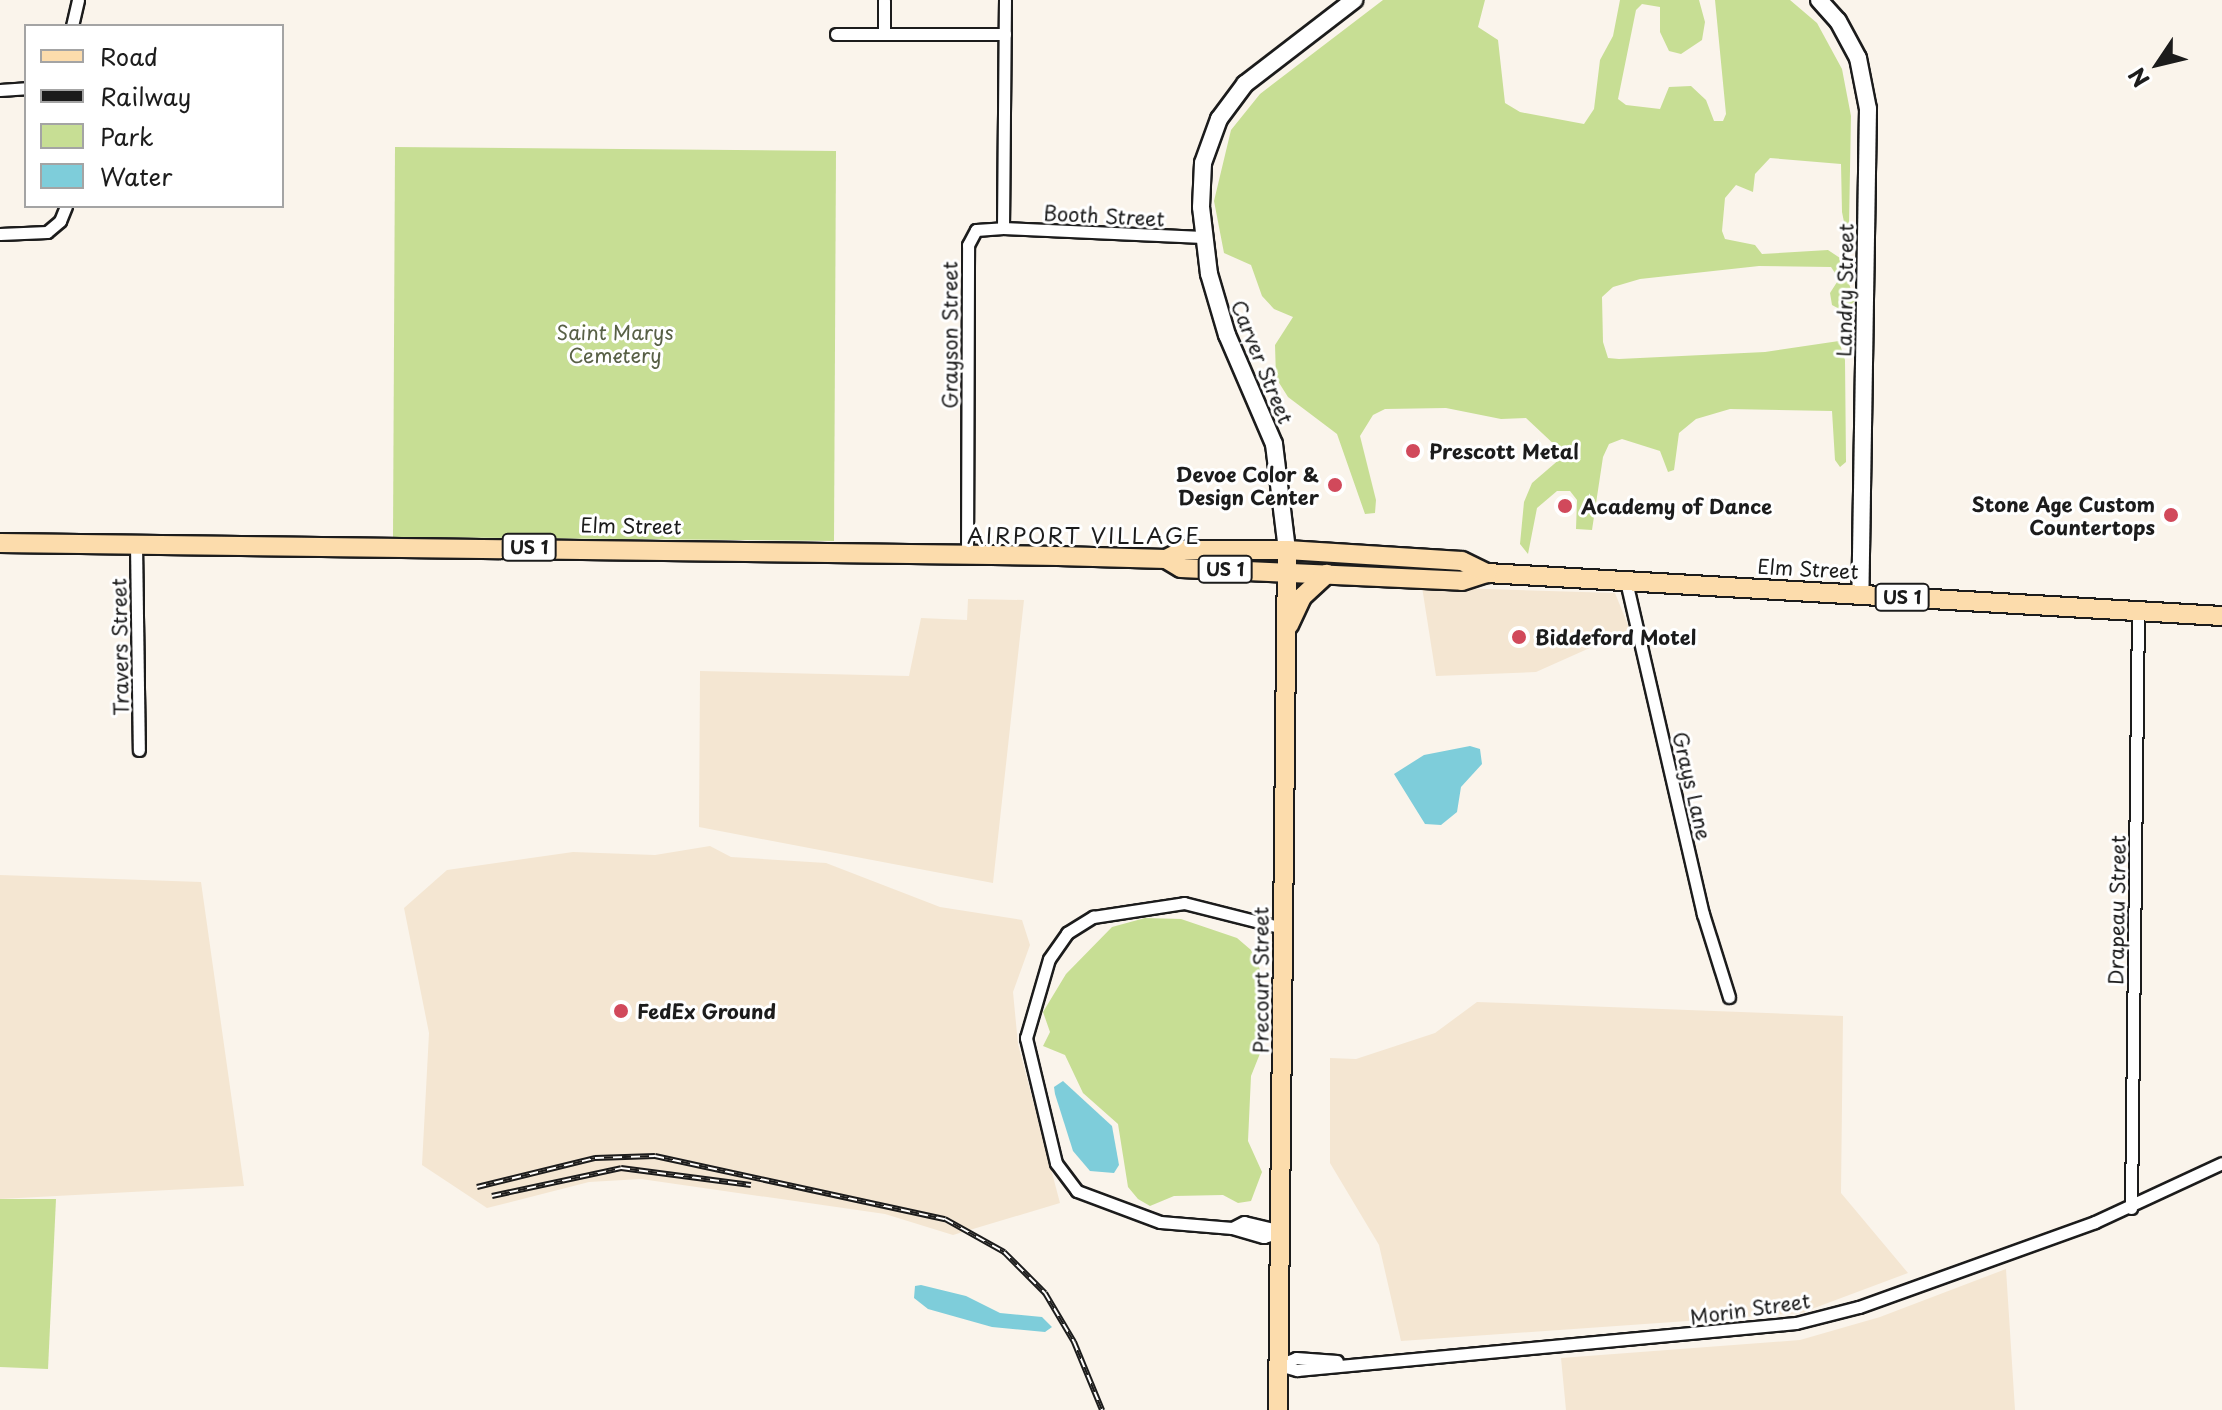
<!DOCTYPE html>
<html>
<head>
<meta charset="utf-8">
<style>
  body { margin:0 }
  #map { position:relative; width:2222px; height:1410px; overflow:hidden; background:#faf4eb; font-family:"Playpen Sans",sans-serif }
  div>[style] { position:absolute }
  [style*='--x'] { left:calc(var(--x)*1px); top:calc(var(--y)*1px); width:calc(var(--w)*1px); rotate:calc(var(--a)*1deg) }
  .built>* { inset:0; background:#f4e6d2 }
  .green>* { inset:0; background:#c7de94 }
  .water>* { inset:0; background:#7ecdda }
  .roads { filter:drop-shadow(2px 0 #1c1c1c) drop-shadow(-2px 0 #1c1c1c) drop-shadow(0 2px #1c1c1c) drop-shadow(0 -2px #1c1c1c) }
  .street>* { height:11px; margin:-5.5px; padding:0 5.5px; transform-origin:5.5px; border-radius:5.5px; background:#fff }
  .secondary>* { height:16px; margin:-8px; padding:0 8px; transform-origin:8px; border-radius:8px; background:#fff }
  .primary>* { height:18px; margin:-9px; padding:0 9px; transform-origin:9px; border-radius:9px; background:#fcdcac }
  .rail>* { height:6px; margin-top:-3px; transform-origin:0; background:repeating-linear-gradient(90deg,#fff 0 9px,#1c1c1c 0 18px); box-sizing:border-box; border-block:2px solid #1c1c1c }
  .dots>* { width:22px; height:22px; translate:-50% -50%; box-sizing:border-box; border:4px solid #fff; border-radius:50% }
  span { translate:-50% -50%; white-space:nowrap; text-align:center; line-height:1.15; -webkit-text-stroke:6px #fff; paint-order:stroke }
  .shield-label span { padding:2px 6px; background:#fff; border:2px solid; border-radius:6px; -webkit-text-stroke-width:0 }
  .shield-label { font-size:18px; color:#1c1c1c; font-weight:700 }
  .street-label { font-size:20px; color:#1c1c1c }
  .park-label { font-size:20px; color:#586046 }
  .poi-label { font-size:20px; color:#1c1c1c; font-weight:700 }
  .left { translate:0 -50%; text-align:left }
  .right { translate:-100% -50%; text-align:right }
  .neighbourhood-label { font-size:22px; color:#1c1c1c; letter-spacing:2px }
  .legend { position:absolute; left:24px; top:24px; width:260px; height:184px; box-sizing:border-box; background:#fff; border:2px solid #a4a4a4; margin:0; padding:10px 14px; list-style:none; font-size:24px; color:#1c1c1c }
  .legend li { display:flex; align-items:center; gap:16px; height:40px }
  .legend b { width:40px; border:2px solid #a4a4a4 }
  .north { position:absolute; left:2118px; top:24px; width:80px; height:80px; -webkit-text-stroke:6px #fff; paint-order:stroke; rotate:235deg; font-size:22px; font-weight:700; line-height:32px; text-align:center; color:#1c1c1c }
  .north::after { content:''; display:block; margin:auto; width:28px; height:36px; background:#1c1c1c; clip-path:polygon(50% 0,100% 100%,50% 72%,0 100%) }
</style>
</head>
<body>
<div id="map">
  <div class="built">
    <div style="clip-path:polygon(1422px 587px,1615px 593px,1630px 630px,1536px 672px,1436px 676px)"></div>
    <div style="clip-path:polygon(968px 599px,1024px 600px,993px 883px,699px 827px,700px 671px,909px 676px,921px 618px,967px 620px)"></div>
    <div style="clip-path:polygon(710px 846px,731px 857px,826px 863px,940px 907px,1022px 920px,1030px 945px,1013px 992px,1018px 1044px,1060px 1203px,953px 1235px,885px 1214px,641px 1179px,589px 1182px,487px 1208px,422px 1165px,429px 1033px,404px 908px,447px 870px,573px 852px,655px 855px)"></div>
    <div style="clip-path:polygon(0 875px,201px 882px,244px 1186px,0 1199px)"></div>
    <div style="clip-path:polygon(1477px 1002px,1843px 1016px,1841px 1193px,1908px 1273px,1801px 1313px,1401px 1341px,1379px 1245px,1330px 1163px,1330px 1058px,1356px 1059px,1435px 1033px)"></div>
    <div style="clip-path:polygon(2006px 1269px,2015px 1410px,1566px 1410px,1561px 1358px,1800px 1340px,1880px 1317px)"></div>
  </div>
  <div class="green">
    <div style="clip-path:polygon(1383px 0,1485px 0,1478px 27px,1498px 40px,1505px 103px,1520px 112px,1584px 124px,1594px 109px,1600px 60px,1613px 36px,1620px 0,1699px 0,1705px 22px,1702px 40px,1681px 54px,1669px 51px,1660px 32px,1660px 7px,1642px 4px,1636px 10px,1618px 99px,1626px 105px,1660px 109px,1669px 87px,1691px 86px,1706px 100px,1714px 121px,1723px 121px,1726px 114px,1715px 0,1790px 0,1817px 23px,1842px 69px,1851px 116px,1849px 224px,1845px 227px,1842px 212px,1841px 164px,1770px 158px,1755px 174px,1753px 192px,1736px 185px,1725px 198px,1722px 231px,1725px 239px,1755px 245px,1762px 254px,1828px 250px,1840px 258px,1855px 301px,1843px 311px,1832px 305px,1830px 293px,1839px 279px,1831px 267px,1759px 266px,1640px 279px,1613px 287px,1602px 297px,1603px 342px,1608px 358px,1619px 359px,1765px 352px,1839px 341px,1845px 360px,1846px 462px,1840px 467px,1835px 460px,1832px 411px,1730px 409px,1696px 419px,1679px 433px,1674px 470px,1668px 472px,1660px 451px,1622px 439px,1609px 444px,1603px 457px,1592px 530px,1576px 529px,1577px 500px,1570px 491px,1557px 491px,1537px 508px,1528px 554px,1520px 544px,1524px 502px,1532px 483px,1561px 458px,1558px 448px,1526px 418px,1501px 419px,1446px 408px,1385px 409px,1373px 415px,1360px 436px,1376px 500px,1375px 513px,1365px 514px,1337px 434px,1288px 397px,1276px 378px,1275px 345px,1293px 317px,1274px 309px,1262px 296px,1251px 265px,1224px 253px,1214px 201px,1231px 130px,1260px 94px)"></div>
    <div style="clip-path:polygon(395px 147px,836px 151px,834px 541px,393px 537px)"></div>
    <div style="clip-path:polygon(1145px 918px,1181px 919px,1237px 938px,1251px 950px,1259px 967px,1263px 980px,1261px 1051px,1251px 1076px,1248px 1141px,1262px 1172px,1251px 1201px,1238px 1203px,1223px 1195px,1174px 1196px,1150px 1206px,1138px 1199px,1128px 1187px,1118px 1124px,1083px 1093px,1065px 1055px,1043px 1046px,1050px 1032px,1043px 1012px,1066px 974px,1112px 927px)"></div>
    <div style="clip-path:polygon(0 1199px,56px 1199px,48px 1369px,0 1367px)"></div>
  </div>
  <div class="water">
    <div style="clip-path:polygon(1470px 746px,1480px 749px,1482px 764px,1461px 787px,1457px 812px,1441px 825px,1425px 824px,1394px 774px,1424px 755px)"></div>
    <div style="clip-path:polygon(1063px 1081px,1112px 1126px,1119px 1165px,1114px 1173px,1090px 1171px,1073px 1151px,1055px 1094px,1054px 1087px)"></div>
    <div style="clip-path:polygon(921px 1285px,966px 1296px,1000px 1313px,1042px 1317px,1052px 1327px,1045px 1332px,992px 1327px,928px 1309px,914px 1298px,915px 1286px)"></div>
  </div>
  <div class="roads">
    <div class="street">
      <div style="--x:884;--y:0;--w:34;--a:90"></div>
      <div style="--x:72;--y:26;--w:27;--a:-77"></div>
      <div style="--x:836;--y:34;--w:169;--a:0"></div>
      <div style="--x:0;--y:90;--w:26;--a:-4"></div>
      <div style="--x:1003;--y:228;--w:200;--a:2.6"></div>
      <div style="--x:0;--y:234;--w:47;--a:-2.4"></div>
      <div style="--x:47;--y:232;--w:17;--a:-40"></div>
      <div style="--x:60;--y:221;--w:16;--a:-68"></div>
      <div style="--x:136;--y:544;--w:206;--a:89.2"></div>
      <div style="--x:967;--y:555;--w:310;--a:-89.8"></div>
      <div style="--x:968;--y:245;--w:17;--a:-62"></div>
      <div style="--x:976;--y:230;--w:27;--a:-4"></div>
      <div style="--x:1003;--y:228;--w:228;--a:-89.5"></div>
      <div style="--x:1626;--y:581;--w:342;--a:77"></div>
      <div style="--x:1703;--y:914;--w:87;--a:72.6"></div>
      <div style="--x:2131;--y:1208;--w:597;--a:-89.33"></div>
      <div style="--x:1232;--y:1228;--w:33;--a:16"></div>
      <div style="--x:1264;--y:1237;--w:19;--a:-18"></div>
      <div style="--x:1282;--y:1231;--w:39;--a:-167"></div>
      <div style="--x:1244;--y:1222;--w:13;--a:153"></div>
      <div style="--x:1232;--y:1228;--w:72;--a:-175.2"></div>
      <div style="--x:1160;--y:1222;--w:89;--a:-159.5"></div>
      <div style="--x:1077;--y:1191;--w:35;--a:-127"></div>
      <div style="--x:1056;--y:1163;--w:129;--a:-103.5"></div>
      <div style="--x:1026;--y:1038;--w:82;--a:-73.8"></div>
      <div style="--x:1049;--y:959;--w:32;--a:-55"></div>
      <div style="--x:1067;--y:933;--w:31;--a:-32"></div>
      <div style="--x:1093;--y:917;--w:92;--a:-8.7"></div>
      <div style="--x:1184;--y:903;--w:102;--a:14.2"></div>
      <div style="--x:1279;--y:1365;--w:19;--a:16"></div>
      <div style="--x:1297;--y:1370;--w:501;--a:-5.38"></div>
      <div style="--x:1796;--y:1323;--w:65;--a:-14.3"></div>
      <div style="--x:1859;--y:1307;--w:251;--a:-19.8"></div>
      <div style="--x:2095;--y:1222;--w:140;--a:-24.9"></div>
      <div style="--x:1279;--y:1365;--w:18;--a:-22"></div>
      <div style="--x:1296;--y:1358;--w:41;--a:4.2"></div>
    </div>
    <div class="secondary">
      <div style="--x:1819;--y:0;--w:28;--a:48"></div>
      <div style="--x:1838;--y:21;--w:42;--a:61.6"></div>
      <div style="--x:1858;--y:58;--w:52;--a:78.9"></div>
      <div style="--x:1868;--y:109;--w:485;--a:90.9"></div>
      <div style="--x:1287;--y:550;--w:107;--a:-97"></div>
      <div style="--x:1274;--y:444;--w:119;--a:-113.3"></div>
      <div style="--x:1227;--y:335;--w:64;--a:-106.4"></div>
      <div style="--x:1209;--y:274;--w:67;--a:-96.8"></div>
      <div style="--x:1201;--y:207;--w:44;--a:-87.4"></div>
      <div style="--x:1203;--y:163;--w:47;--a:-70"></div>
      <div style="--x:1219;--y:119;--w:44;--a:-53.4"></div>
      <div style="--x:1245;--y:84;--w:138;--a:-37.6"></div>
    </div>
    <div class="primary">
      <div style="--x:0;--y:543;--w:1058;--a:0.7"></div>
      <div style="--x:1058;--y:556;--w:108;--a:1.6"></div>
      <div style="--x:1166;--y:559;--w:17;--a:31"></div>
      <div style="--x:1181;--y:568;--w:281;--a:2.6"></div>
      <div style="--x:1462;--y:581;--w:26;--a:-18"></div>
      <div style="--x:1487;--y:573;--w:736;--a:3.35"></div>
      <div style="--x:1166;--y:559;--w:20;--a:-27"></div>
      <div style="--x:1184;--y:550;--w:103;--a:0"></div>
      <div style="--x:1287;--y:550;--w:175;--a:3.6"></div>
      <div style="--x:1462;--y:561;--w:28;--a:26"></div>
      <div style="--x:1289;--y:625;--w:31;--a:-65"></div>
      <div style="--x:1302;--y:597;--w:34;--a:-43"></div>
      <div style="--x:1278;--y:1410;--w:860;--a:-89.4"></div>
    </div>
  </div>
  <div class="rail">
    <div style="--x:477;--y:1187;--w:122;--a:-13.8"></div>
    <div style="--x:595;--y:1158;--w:60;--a:-1.9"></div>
    <div style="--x:655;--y:1156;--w:297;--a:12.3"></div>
    <div style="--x:945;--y:1219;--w:68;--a:29.2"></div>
    <div style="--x:1004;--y:1252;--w:58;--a:45"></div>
    <div style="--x:1045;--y:1293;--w:57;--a:59.4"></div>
    <div style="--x:1074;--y:1342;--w:74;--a:67.6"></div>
    <div style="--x:492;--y:1196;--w:132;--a:-12.2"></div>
    <div style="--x:621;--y:1168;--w:131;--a:7.5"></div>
  </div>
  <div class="dots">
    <div style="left:1413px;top:451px;background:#d1495b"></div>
    <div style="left:1335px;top:485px;background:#d1495b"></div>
    <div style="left:1565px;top:506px;background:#d1495b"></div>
    <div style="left:2171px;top:515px;background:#d1495b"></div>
    <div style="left:1519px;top:637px;background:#d1495b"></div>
    <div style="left:621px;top:1011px;background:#d1495b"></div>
  </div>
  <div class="shield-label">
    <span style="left:529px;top:547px">US 1</span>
    <span style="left:1225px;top:569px">US 1</span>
    <span style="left:1902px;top:597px">US 1</span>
  </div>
  <div class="street-label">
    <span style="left:1104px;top:216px;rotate:3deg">Booth Street</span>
    <span style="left:1845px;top:290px;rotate:-89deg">Landry Street</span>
    <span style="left:950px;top:335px;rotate:-90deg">Grayson Street</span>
    <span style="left:1262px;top:362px;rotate:68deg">Carver Street</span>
    <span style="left:631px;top:526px;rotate:1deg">Elm Street</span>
    <span style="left:1808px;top:569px;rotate:3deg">Elm Street</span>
    <span style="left:120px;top:647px;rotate:-91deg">Travers Street</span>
    <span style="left:1692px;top:786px;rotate:77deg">Grays Lane</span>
    <span style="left:2117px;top:910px;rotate:-89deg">Drapeau Street</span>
    <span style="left:1261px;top:980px;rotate:-90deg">Precourt Street</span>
    <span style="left:1750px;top:1309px;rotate:-8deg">Morin Street</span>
  </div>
  <div class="park-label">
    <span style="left:615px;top:344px">Saint Marys<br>Cemetery</span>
  </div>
  <div class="poi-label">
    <span class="left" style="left:1429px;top:451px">Prescott Metal</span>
    <span class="right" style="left:1319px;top:486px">Devoe Color &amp;<br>Design Center</span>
    <span class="right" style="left:2155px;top:516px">Stone Age Custom<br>Countertops</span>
    <span class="left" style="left:1581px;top:506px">Academy of Dance</span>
    <span class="left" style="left:1535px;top:637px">Biddeford Motel</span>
    <span class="left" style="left:637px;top:1011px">FedEx Ground</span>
  </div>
  <div class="neighbourhood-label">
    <span style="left:1084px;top:535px">AIRPORT VILLAGE</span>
  </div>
  <ul class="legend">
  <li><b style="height:10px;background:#fcdcac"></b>Road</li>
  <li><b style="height:10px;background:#1c1c1c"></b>Railway</li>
  <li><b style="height:22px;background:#c7de94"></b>Park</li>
  <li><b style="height:22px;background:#7ecdda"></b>Water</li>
  </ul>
  <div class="north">N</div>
</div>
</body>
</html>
